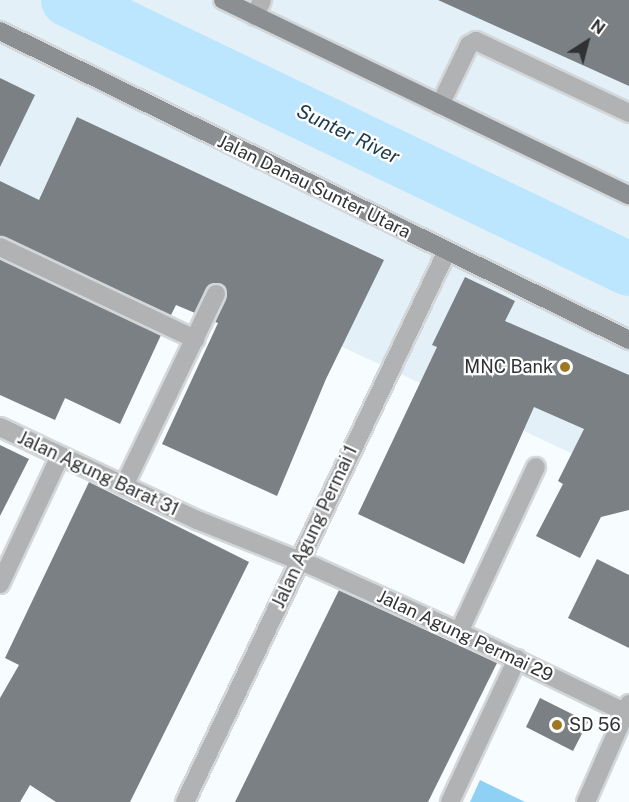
<!DOCTYPE html>
<html>
<head>
<meta charset="utf-8">
<style>
  body { margin:0 }
  #map { position:relative; width:629px; height:802px; overflow:hidden; background:#f7fcff; font-family:"Public Sans",sans-serif }
  div>[style] { position:absolute }
  [style*='--x'] { left:calc(var(--x)*1px); top:calc(var(--y)*1px); width:calc(var(--w)*1px); rotate:calc(var(--a)*1deg) }
  .built>* { inset:0; background:#e3f0f8 }
  .green>* { inset:0; background:#8fd1f5 }
  .river>* { height:54px; margin:-27px; padding:0 27px; transform-origin:27px; border-radius:27px; background:#bbe6fe }
  .building>* { inset:0; background:#7a8083 }
  .roads { filter:drop-shadow(2px 0 #d3d7da) drop-shadow(-2px 0 #d3d7da) drop-shadow(0 2px #d3d7da) drop-shadow(0 -2px #d3d7da) }
  .lane>* { height:18px; margin:-9px; padding:0 9px; transform-origin:9px; border-radius:9px; background:#b0b2b4 }
  .street>* { height:18px; margin:-9px; padding:0 9px; transform-origin:9px; border-radius:9px; background:#b0b2b4 }
  .secondary>* { height:18px; margin:-9px; padding:0 9px; transform-origin:9px; border-radius:9px; background:#8b8f91 }
  .dots>* { width:16px; height:16px; translate:-50% -50%; box-sizing:border-box; border:3px solid #fff; border-radius:50% }
  span { translate:-50% -50%; white-space:nowrap; text-align:center; line-height:1.15; -webkit-text-stroke:4.5px #fff; paint-order:stroke }
  .street-label { font-size:18px; color:#2f3133 }
  .poi-label { font-size:18px; color:#2f3133 }
  .right { translate:-100% -50%; text-align:right }
  .left { translate:0 -50%; text-align:left }
  .water-label { font-size:20px; color:#1a3b4c; font-style:italic }
  .north { position:absolute; left:557px; top:12px; width:60px; height:60px; -webkit-text-stroke:4px #fff; paint-order:stroke; rotate:36deg; font-size:16px; font-weight:700; line-height:24px; text-align:center; color:#2f3133 }
  .north::after { content:''; display:block; margin:auto; width:21px; height:27px; background:#2f3133; clip-path:polygon(50% 0,100% 100%,50% 72%,0 100%) }
</style>
</head>
<body>
<div id="map">
  <div class="built">
    <div style="clip-path:polygon(0 0,629px 0,629px 480px,0 188px)"></div>
  </div>
  <div class="green">
    <div style="clip-path:polygon(480px 780px,525px 802px,470px 802px)"></div>
  </div>
  <div class="river">
    <div style="--x:68;--y:0;--w:622;--a:25.62"></div>
  </div>
  <div class="building">
    <div style="clip-path:polygon(438px 0,629px 0,629px 86px)"></div>
    <div style="clip-path:polygon(0 78px,35px 95px,0 167px)"></div>
    <div style="clip-path:polygon(77px 117px,384px 260px,326px 379px,277px 496px,162px 444px,218px 323px,215px 322px,227px 294px,225px 287px,210px 284px,195px 313px,176px 305px,171px 315px,0 236px,0 181px,39px 200px)"></div>
    <div style="clip-path:polygon(0 259px,161px 335px,120px 424px,65px 398px,55px 420px,0 395px)"></div>
    <div style="clip-path:polygon(465px 277px,515px 301px,505px 321px,629px 375px,629px 510px,601px 517px,580px 558px,536px 536px,563px 484px,558px 481px,584px 429px,534px 407px,464px 564px,358px 514px,437px 347px,432px 345px)"></div>
    <div style="clip-path:polygon(0 445px,29px 459px,0 516px)"></div>
    <div style="clip-path:polygon(89px 482px,249px 562px,130px 802px,56px 802px,30px 785px,20px 802px,0 802px,0 698px,19px 665px,5px 658px)"></div>
    <div style="clip-path:polygon(597px 559px,629px 575px,629px 648px,568px 618px)"></div>
    <div style="clip-path:polygon(339px 590px,497px 663px,428px 802px,235px 802px)"></div>
    <div style="clip-path:polygon(540px 698px,588px 722px,573px 751px,526px 727px)"></div>
  </div>
  <div class="roads">
    <div class="lane">
      <div style="--x:255;--y:16;--w:17;--a:-66"></div>
      <div style="--x:440;--y:105;--w:67;--a:-64.2"></div>
      <div style="--x:469;--y:45;--w:8;--a:-30"></div>
      <div style="--x:476;--y:41;--w:169;--a:25.2"></div>
    </div>
    <div class="street">
      <div style="--x:0;--y:247;--w:216;--a:25.3"></div>
      <div style="--x:0;--y:427;--w:218;--a:25.3"></div>
      <div style="--x:197;--y:520;--w:127;--a:21.7"></div>
      <div style="--x:315;--y:567;--w:158;--a:24.3"></div>
      <div style="--x:459;--y:632;--w:189;--a:25.8"></div>
      <div style="--x:124;--y:486;--w:213;--a:-64.4"></div>
      <div style="--x:0;--y:584;--w:141;--a:-64.9"></div>
      <div style="--x:459;--y:632;--w:182;--a:-65"></div>
      <div style="--x:185;--y:802;--w:608;--a:-64.57"></div>
      <div style="--x:450;--y:802;--w:158;--a:-64.9"></div>
      <div style="--x:586;--y:802;--w:107;--a:-66.3"></div>
    </div>
    <div class="secondary">
      <div style="--x:223;--y:0;--w:450;--a:25.7"></div>
      <div style="--x:0;--y:31;--w:701;--a:26.16"></div>
    </div>
  </div>
  <div class="dots">
    <div style="left:565px;top:367px;background:#9e7825"></div>
    <div style="left:557px;top:725px;background:#9e7825"></div>
  </div>
  <div class="street-label">
    <span style="left:314px;top:187px;rotate:26deg">Jalan Danau Sunter Utara</span>
    <span style="left:98px;top:474px;rotate:25deg">Jalan Agung Barat 31</span>
    <span style="left:315px;top:527px;rotate:-65deg">Jalan Agung Permai 1</span>
    <span style="left:465px;top:636px;rotate:25deg">Jalan Agung Permai 29</span>
  </div>
  <div class="poi-label">
    <span class="right" style="left:553px;top:367px">MNC Bank</span>
    <span class="left" style="left:569px;top:725px">SD 56</span>
  </div>
  <div class="water-label">
    <span style="left:348px;top:134px;rotate:26deg">Sunter River</span>
  </div>
  <div class="north">N</div>
</div>
</body>
</html>
